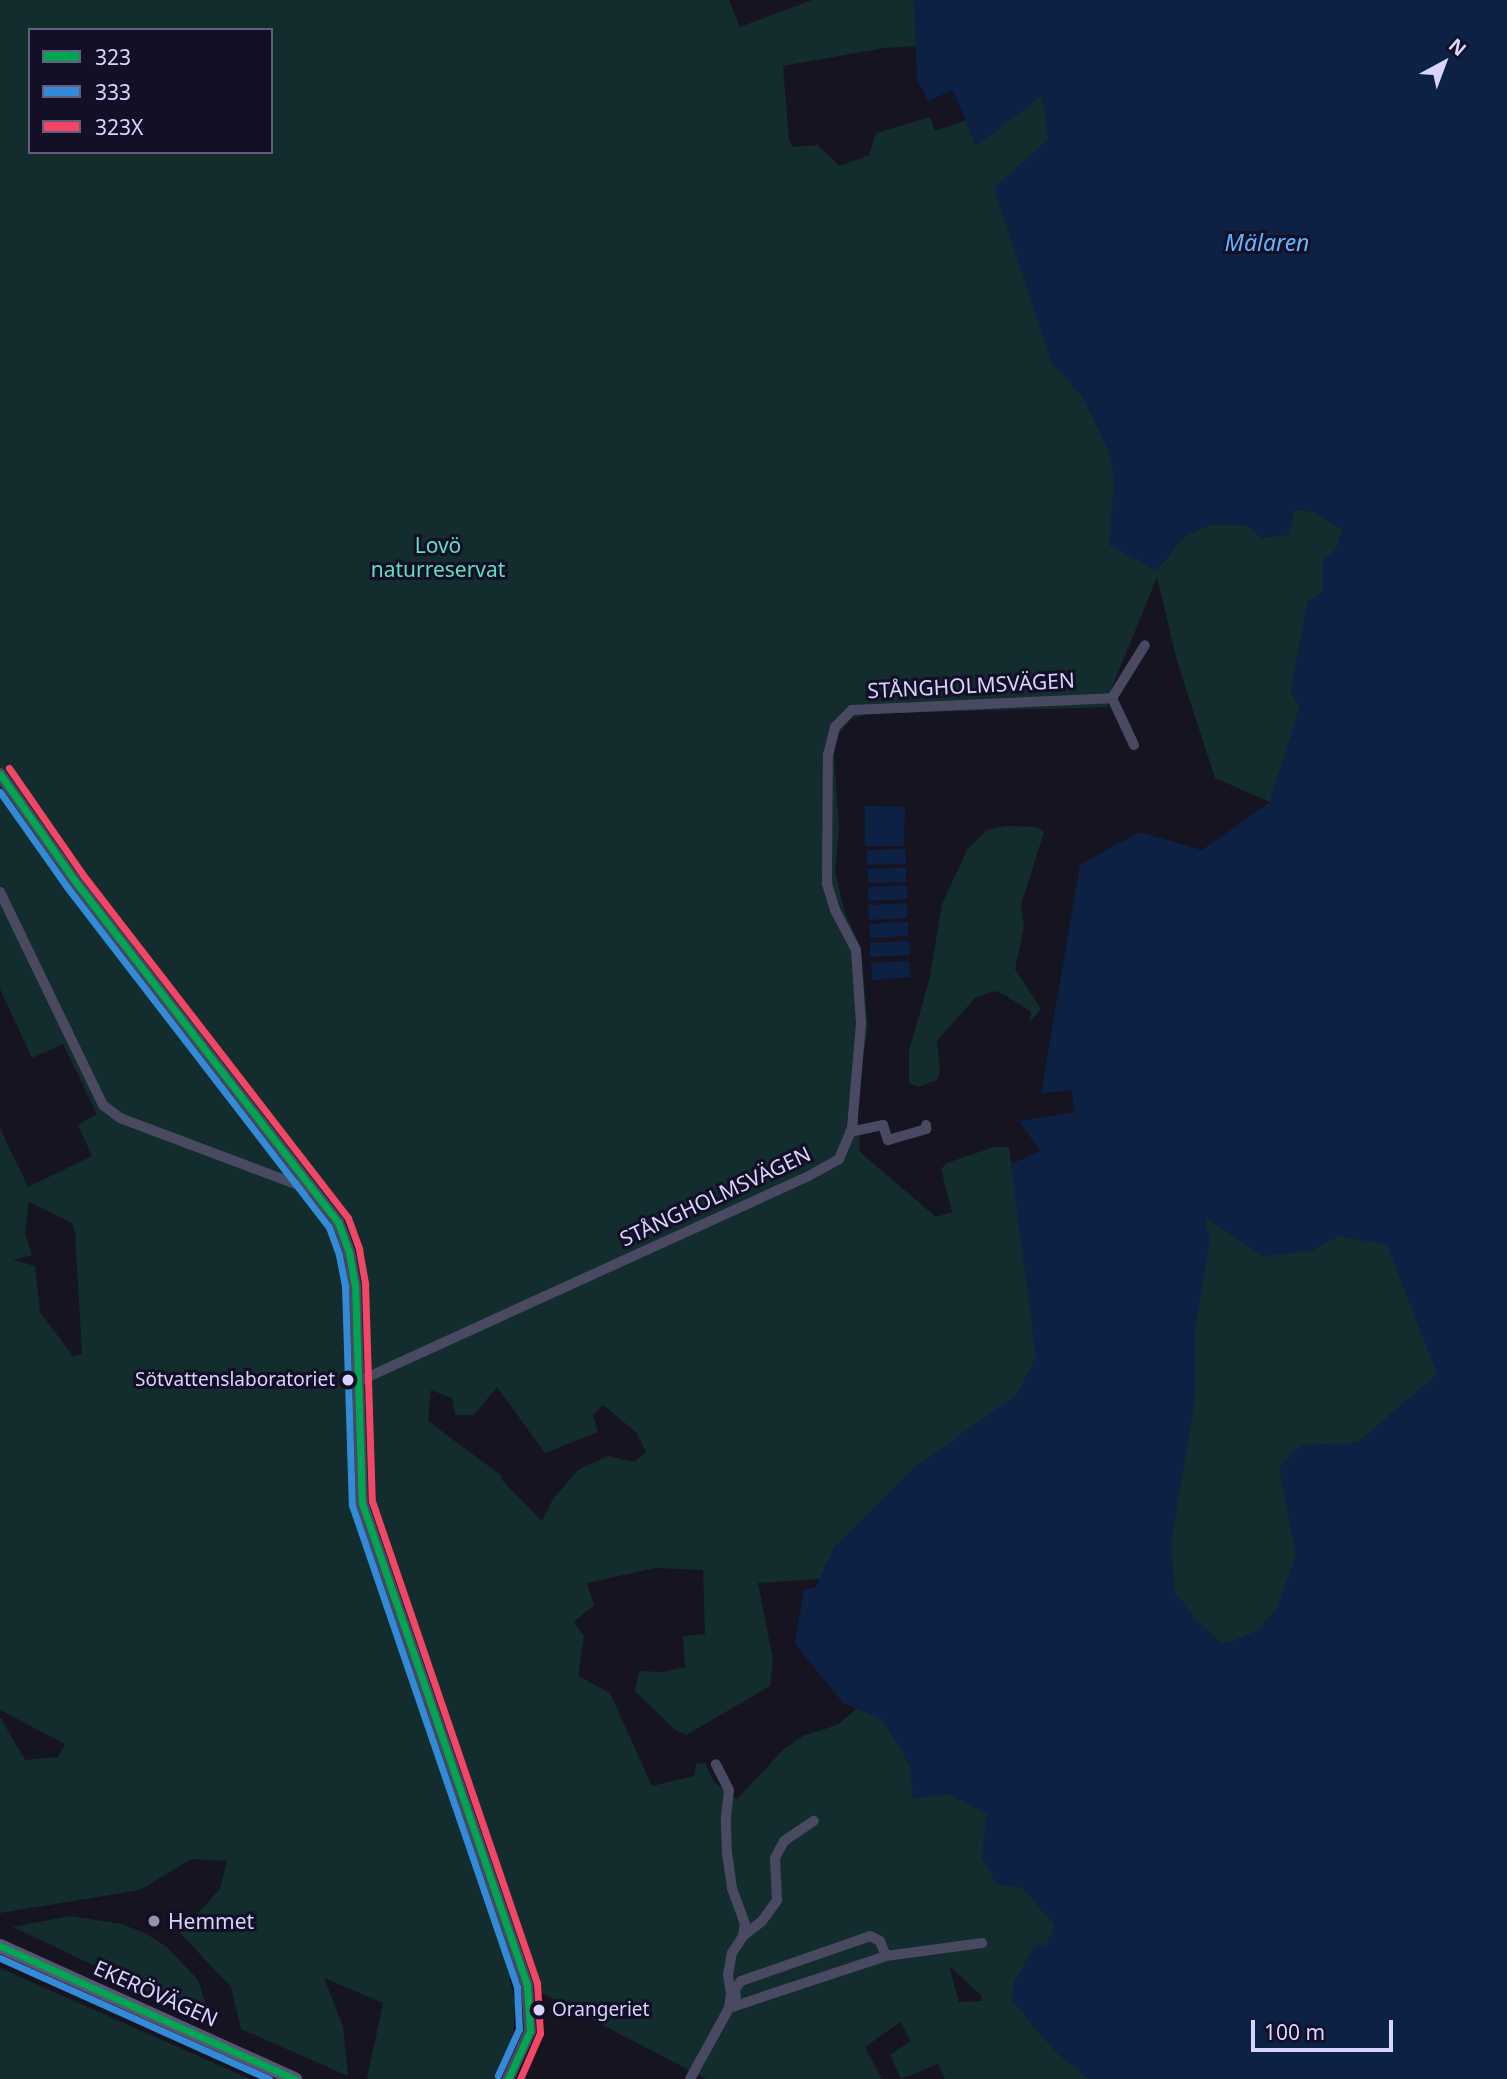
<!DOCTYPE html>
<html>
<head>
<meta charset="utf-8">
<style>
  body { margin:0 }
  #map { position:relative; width:1507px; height:2079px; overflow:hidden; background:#161421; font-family:"Noto Sans",sans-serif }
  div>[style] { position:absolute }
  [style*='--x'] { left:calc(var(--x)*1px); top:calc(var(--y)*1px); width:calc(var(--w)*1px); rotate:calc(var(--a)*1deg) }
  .green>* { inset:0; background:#132c2d }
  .water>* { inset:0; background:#0d2144 }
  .minor>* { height:10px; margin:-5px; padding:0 5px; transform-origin:5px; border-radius:5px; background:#4a4962 }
  .tertiary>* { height:12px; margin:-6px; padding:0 6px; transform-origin:6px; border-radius:6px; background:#4a4962 }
  .secondary>* { height:14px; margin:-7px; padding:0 7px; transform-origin:7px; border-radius:7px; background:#575674 }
  .bus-1>* { height:7px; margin:-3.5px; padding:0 3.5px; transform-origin:3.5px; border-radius:3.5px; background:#00a651 }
  .bus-2>* { height:7px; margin:-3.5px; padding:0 3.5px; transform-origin:3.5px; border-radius:3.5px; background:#338bd7 }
  .bus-3>* { height:7px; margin:-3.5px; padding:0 3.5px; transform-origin:3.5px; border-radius:3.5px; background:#f34667 }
  .dots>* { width:19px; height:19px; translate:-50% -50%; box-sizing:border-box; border:4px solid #130f26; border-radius:50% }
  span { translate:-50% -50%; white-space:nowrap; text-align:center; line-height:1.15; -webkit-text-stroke:6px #130f26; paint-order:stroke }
  .bus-label { font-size:19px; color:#d9d4ff }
  .right { translate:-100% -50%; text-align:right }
  .left { translate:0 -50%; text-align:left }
  .park-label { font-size:21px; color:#5fe0c0 }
  .street-label { font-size:21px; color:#d9d4ff }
  .poi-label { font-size:21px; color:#d9d4ff }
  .water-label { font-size:23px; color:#62b6ff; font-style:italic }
  .legend { position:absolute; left:28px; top:28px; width:245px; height:126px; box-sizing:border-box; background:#130f26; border:2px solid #625e7d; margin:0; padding:9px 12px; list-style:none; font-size:21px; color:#d9d4ff }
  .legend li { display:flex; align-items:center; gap:14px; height:35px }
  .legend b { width:35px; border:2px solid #625e7d }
  .north { position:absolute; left:1409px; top:28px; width:70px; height:70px; -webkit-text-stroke:5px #130f26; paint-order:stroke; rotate:41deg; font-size:19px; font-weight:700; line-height:28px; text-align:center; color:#d9d4ff }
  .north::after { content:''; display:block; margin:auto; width:24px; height:32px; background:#d9d4ff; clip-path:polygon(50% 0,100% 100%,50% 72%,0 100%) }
  .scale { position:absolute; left:1251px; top:2020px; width:142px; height:32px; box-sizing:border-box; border:4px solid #d9d4ff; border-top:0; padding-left:9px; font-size:21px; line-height:24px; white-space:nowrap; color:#d9d4ff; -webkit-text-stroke:5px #130f26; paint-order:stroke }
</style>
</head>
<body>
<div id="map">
  <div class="green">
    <div style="clip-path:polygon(evenodd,0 0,729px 0,740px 27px,812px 0,1314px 0,1328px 174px,1507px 460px,1507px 2079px,1138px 2079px,1051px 1996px,1031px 2015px,1021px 2011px,1056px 2052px,1089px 2079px,945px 2079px,938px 2064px,901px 2079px,890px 2055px,911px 2041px,900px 2022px,865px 2047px,882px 2079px,706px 2079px,509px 1976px,515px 2001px,513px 2044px,497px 2079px,367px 2079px,383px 2003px,324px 1978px,343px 2026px,348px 2076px,241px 2029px,231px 1987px,180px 1933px,220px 1889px,227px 1861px,191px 1859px,140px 1890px,0 1913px,0 1717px,25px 1760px,58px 1757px,65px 1744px,0 1710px,0 1128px,28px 1187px,92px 1156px,78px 1125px,97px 1114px,63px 1044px,32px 1058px,0 989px,0 0,30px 30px,271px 30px,271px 152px,30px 152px,30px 30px,0 0,951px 44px,972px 118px,935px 131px,930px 117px,876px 133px,869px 155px,840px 166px,818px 145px,793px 147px,789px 139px,783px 66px,884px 48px,951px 44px,0 0,1291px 477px,1311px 477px,1347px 489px,1365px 507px,1365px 535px,1359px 558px,1341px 601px,1323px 680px,1326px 719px,1295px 801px,1273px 824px,1218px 870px,1197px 874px,1164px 872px,1144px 888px,1127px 913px,1114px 1084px,1121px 1150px,1059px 1263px,1026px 1271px,1009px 1147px,994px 1147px,947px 1163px,941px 1169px,952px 1212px,936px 1217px,860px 1152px,857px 1095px,868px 1028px,861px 948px,844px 910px,835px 872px,839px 829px,834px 755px,838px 735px,850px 720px,865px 714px,1108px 707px,1109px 695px,1157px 577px,1177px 661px,1215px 778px,1270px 802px,1300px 707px,1291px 691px,1308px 601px,1323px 591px,1323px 560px,1335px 551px,1343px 530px,1315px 512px,1294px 509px,1289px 534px,1263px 538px,1246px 525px,1210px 525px,1184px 536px,1160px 566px,1154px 525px,1177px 505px,1196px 496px,1244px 493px,1263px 498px,1291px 477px,0 0,29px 1202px,72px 1223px,75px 1233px,82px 1354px,73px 1356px,40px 1312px,35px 1266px,13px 1260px,32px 1255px,25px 1233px,29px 1202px,0 0,497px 1387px,545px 1453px,598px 1432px,593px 1415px,603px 1405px,636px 1432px,646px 1452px,634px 1462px,608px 1456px,578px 1470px,553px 1499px,542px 1521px,502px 1480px,502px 1476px,428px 1421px,431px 1390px,452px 1398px,455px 1415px,474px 1415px,497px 1387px,0 0,826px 1565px,847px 1574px,833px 1602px,831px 1629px,837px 1647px,852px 1668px,878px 1691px,837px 1725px,803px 1736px,784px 1749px,737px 1799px,714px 1782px,705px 1763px,696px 1764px,694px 1776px,652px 1786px,610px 1693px,578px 1676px,584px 1636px,574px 1622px,594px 1605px,587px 1583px,655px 1568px,703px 1570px,705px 1634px,683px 1636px,685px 1667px,662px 1672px,639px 1671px,635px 1691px,674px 1729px,686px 1735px,770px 1686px,773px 1660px,758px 1583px,820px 1579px,826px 1565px,0 0,949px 1966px,981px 1995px,982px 2001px,959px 2002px,949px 1966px)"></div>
    <div style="clip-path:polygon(1007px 826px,1036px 827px,1044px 832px,1021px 905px,1024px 926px,1015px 969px,1041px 1009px,1029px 1022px,1031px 1012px,1005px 995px,995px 991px,975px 998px,937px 1041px,940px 1071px,937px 1080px,918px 1087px,909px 1083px,909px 1051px,930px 977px,942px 904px,967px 850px,987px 830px)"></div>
    <div style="clip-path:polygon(70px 1916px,121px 1924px,145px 1933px,167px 1947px,198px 1980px,211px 2021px,13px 1927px)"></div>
    <div style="clip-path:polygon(0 1968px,250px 2079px,0 2079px)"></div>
  </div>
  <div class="water">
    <div style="clip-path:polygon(evenodd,914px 0,1507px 0,1507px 2079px,1089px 2079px,1056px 2052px,1012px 2000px,1014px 1982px,1035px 1946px,1046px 1945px,1055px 1925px,1022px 1888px,996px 1884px,982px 1857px,987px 1814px,949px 1794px,913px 1798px,910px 1766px,883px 1720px,843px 1703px,795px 1644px,804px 1590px,816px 1587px,835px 1546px,911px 1470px,1017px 1394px,1036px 1357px,1011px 1164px,1040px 1151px,1019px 1121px,1075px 1112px,1071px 1090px,1041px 1094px,1080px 865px,1139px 832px,1202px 850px,1270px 802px,1300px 707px,1291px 691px,1308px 601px,1323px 591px,1323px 559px,1335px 551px,1343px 530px,1315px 512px,1295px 509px,1289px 534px,1263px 538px,1246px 525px,1210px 525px,1184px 536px,1156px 570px,1109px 545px,1114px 485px,1110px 454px,1082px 396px,1052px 364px,994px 188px,1048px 139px,1042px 96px,976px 146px,953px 90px,928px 101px,917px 79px,914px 0,1204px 1216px,1261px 1256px,1313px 1251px,1338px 1236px,1387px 1245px,1437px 1374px,1357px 1443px,1300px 1445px,1279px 1467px,1296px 1556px,1277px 1607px,1257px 1631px,1224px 1644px,1196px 1620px,1175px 1592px,1171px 1542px,1195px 1400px,1195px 1331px,1210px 1239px,1204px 1216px)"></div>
    <div style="clip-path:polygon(865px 806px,905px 807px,904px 846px,865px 846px)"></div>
    <div style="clip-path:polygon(905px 849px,906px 864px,867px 865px,867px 850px)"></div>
    <div style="clip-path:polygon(906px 867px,906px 882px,868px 883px,867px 869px)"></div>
    <div style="clip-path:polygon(907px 885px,907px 899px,868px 901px,868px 887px)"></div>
    <div style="clip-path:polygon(907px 903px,907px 918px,869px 920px,868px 905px)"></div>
    <div style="clip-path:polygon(908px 922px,908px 936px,870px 938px,869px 924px)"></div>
    <div style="clip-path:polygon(909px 941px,910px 955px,870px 957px,870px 943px)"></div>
    <div style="clip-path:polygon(909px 961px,910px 977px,872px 980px,871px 963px)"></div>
  </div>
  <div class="minor">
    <div style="--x:1112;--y:698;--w:62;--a:-58.1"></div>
    <div style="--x:0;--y:892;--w:237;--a:64.2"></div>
    <div style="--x:103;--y:1105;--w:21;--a:37"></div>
    <div style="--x:120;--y:1118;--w:207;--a:20.6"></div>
    <div style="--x:850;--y:1132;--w:34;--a:-12"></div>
    <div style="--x:883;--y:1125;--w:16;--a:72"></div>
    <div style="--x:888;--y:1140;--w:40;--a:-16"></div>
    <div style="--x:926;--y:1129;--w:4;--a:-90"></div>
    <div style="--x:359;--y:1381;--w:490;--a:-24.5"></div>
    <div style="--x:805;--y:1178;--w:39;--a:-29"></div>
    <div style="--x:839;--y:1159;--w:34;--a:-67"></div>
    <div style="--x:852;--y:1128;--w:104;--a:-85.1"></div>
    <div style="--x:861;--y:1024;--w:74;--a:-93.9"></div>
    <div style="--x:856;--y:950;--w:45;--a:-117.7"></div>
    <div style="--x:835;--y:910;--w:28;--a:-107"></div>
    <div style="--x:827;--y:883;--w:128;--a:-89.6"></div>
    <div style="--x:828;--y:755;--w:29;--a:-76"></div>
    <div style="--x:835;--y:727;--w:24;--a:-45"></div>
    <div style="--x:852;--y:710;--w:260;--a:-2.6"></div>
    <div style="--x:1112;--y:698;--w:52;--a:64.9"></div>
    <div style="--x:743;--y:1936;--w:24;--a:-38"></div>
    <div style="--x:762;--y:1921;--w:26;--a:-54"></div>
    <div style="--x:777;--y:1900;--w:42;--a:-92.7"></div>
    <div style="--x:775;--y:1858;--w:19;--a:-62"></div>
    <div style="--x:784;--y:1841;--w:36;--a:-34"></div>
    <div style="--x:736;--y:1996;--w:7;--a:-98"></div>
    <div style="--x:735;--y:1989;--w:10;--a:-53"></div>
    <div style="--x:741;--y:1981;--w:137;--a:-19.2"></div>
    <div style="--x:870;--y:1936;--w:11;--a:27"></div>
    <div style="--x:880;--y:1941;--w:16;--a:68"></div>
    <div style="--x:729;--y:2008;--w:165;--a:-18.3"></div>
    <div style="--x:886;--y:1956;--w:97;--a:-7.7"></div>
    <div style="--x:690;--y:2079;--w:81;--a:-61.2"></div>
    <div style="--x:729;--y:2008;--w:14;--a:-82"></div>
    <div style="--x:731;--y:1994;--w:19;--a:-99"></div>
    <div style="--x:728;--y:1975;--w:22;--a:-80"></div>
    <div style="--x:732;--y:1953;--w:20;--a:-57"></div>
    <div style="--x:743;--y:1936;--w:12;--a:-81"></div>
    <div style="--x:745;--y:1924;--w:38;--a:-110"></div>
    <div style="--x:732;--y:1888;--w:34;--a:-98"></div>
    <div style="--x:727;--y:1854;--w:36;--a:-92"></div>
    <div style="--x:726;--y:1818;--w:28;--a:-84"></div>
    <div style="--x:729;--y:1790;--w:29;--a:-117"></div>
  </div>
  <div class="tertiary">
    <div style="--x:0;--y:774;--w:131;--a:55"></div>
    <div style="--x:75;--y:881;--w:431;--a:52.4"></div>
    <div style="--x:338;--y:1222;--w:32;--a:70"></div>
    <div style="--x:349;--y:1252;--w:34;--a:80"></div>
    <div style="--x:355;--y:1285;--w:218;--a:88.2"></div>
    <div style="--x:362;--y:1503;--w:509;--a:71.1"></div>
    <div style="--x:527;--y:1985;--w:46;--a:86.3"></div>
    <div style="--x:530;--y:2031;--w:53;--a:114.6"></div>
  </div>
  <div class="secondary">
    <div style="--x:0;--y:1946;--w:324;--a:24.3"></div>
  </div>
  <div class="bus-1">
    <div style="--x:0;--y:774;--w:131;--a:55"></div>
    <div style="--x:75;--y:881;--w:431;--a:52.4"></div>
    <div style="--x:338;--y:1222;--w:32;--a:70"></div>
    <div style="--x:349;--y:1252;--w:34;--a:80"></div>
    <div style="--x:355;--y:1285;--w:218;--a:88.2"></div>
    <div style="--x:362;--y:1503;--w:509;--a:71.1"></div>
    <div style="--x:527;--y:1985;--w:46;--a:86.3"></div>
    <div style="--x:530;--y:2031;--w:53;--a:114.6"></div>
    <div style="--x:0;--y:1946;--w:324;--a:24.3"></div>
  </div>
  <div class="bus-2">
    <div style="--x:0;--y:792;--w:116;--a:54.8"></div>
    <div style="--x:67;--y:887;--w:429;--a:52.4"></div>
    <div style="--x:329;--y:1227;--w:30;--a:70"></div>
    <div style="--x:339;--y:1255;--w:32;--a:79"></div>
    <div style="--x:345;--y:1286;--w:219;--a:88.2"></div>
    <div style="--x:352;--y:1505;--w:509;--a:71.1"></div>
    <div style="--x:517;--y:1987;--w:42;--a:87.3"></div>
    <div style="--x:519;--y:2029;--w:51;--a:114.5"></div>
    <div style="--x:0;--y:1958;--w:295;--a:24.2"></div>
  </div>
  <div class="bus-3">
    <div style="--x:9;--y:768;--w:130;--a:55.3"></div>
    <div style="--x:83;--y:875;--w:433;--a:52.3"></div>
    <div style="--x:348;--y:1218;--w:33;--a:70"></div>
    <div style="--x:359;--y:1249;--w:36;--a:80"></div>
    <div style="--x:365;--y:1284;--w:217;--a:88.2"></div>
    <div style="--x:372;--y:1501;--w:509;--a:71.1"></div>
    <div style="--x:537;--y:1983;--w:50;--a:86.6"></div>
    <div style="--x:540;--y:2033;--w:50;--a:113.5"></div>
  </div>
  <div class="dots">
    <div style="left:348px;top:1380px;background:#d9d4ff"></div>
    <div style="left:154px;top:1921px;background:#9591b1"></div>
    <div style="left:539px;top:2010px;background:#d9d4ff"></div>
  </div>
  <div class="bus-label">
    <span class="right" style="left:335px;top:1380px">Sötvattenslaboratoriet</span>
    <span class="left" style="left:552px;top:2010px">Orangeriet</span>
  </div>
  <div class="park-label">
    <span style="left:438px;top:557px">Lovö<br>naturreservat</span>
  </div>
  <div class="street-label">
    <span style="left:971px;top:685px;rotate:-3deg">STÅNGHOLMSVÄGEN</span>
    <span style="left:715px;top:1196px;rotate:-25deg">STÅNGHOLMSVÄGEN</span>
    <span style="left:156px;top:1993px;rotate:24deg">EKERÖVÄGEN</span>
  </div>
  <div class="poi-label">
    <span class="left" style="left:168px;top:1921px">Hemmet</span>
  </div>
  <div class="water-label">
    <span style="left:1267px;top:242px">Mälaren</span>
  </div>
  <ul class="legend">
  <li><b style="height:9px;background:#00a651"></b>323</li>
  <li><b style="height:9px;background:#338bd7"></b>333</li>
  <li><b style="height:9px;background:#f34667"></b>323X</li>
  </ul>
  <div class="north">N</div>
  <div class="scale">100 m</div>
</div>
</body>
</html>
